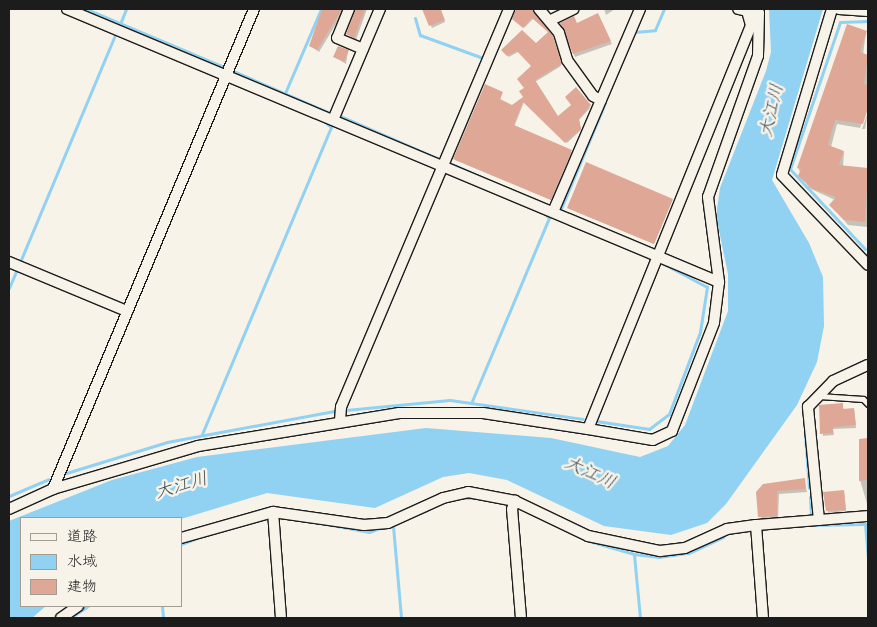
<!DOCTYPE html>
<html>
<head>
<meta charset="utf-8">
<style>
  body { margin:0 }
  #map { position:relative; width:877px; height:627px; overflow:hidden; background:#f7f3e8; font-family:Dekko,"Klee One",sans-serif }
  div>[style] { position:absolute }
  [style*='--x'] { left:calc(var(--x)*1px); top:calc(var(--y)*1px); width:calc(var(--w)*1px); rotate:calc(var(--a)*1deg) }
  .water>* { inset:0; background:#91d1f2 }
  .shadow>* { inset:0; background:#0003 }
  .stream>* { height:3px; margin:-1.5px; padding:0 1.5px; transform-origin:1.5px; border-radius:1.5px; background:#91d1f2 }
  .building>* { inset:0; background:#dfa896 }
  .roads { filter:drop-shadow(1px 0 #1c1c1c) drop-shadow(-1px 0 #1c1c1c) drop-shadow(0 1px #1c1c1c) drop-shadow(0 -1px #1c1c1c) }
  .lane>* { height:5px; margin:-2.5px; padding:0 2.5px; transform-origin:2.5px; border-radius:2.5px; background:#f7f3e8 }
  .street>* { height:10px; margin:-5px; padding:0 5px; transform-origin:5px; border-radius:5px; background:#f7f3e8 }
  span { translate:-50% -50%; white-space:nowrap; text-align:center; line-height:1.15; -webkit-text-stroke:5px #f7f3e8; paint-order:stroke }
  .water-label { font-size:18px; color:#3f525c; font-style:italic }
  .frame { position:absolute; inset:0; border:10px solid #1c1c1c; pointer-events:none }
  .legend { position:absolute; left:20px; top:517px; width:162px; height:90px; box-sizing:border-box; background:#f7f3e8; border:1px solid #9f9d96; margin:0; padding:6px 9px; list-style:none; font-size:15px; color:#1c1c1c }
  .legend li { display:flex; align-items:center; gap:10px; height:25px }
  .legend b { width:25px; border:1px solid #9f9d96 }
</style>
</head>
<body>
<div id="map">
  <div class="water">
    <div style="clip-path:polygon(769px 9px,823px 9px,772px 180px,809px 243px,823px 277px,824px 326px,817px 362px,797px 405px,726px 504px,707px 523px,671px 535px,604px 526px,507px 480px,469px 473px,443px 477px,375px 508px,267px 493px,181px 519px,21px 518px,21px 606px,46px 606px,32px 618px,9px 618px,9px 521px,112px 480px,197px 457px,426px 428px,551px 438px,640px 457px,668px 446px,685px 425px,728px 311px,728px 274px,716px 216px,720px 188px,766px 71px,771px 52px)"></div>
  </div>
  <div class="shadow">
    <div style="clip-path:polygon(327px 9px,345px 9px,319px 52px,311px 46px)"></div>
    <div style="clip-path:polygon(355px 9px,367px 9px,356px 40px,347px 34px)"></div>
    <div style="clip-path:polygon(423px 9px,441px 9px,445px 22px,432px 28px)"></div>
    <div style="clip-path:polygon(517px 9px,528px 9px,544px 28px,533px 19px,524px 28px,514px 19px)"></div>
    <div style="clip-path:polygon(604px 9px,615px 9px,606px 15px)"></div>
    <div style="clip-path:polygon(598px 15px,612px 44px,575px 57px,562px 24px,577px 25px)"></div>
    <div style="clip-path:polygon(866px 32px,863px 55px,868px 56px,868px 105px,860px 128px,837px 124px,831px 147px,844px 152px,843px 167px,868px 170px,867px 227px,848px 225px,831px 205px,835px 200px,809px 188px,798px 168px)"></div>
    <div style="clip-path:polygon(553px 39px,561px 66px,535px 82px,558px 118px,591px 107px,579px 120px,581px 130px,567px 143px,524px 102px,514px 127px,572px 152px,551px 200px,455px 160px,502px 93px,500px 101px,512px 106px,525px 97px,533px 66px,518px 52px,509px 57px,504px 52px)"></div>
    <div style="clip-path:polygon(348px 51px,346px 64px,335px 57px)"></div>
    <div style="clip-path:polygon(868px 112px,865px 129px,862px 129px)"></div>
    <div style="clip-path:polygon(672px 201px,654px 244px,568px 208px)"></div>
    <div style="clip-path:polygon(842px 404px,844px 410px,854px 410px,856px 428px,833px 429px,834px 435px,823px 436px,821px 405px)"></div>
    <div style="clip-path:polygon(868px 439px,868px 507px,860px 480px,861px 440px)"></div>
    <div style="clip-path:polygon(804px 480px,807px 492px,779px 494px,778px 519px,762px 521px,758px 493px)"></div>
    <div style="clip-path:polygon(844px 491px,846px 511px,828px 513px,825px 493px)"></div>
  </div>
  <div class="stream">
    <div style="--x:86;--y:9;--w:150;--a:22.8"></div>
    <div style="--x:415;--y:18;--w:18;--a:74"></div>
    <div style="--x:420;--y:35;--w:67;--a:20.1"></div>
    <div style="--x:483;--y:58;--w:110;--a:113.1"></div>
    <div style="--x:120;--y:24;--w:16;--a:-68"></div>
    <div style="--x:634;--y:32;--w:21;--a:-5"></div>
    <div style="--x:655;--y:30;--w:23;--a:-67"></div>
    <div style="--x:233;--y:71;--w:106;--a:23.4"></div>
    <div style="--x:285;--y:93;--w:91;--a:-66.8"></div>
    <div style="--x:340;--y:116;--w:110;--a:23.5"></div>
    <div style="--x:450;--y:163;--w:59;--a:24"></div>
    <div style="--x:560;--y:211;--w:117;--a:-67.4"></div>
    <div style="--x:865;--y:249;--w:110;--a:-133.2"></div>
    <div style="--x:790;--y:169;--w:155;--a:-71.2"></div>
    <div style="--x:840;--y:22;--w:28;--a:-2"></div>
    <div style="--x:20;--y:262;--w:248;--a:-67.3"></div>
    <div style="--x:9;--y:288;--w:21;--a:-67"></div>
    <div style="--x:472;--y:401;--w:199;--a:-67.2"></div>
    <div style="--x:549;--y:218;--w:7;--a:-135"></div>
    <div style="--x:346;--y:410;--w:104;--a:-5.5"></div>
    <div style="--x:450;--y:400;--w:134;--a:8.1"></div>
    <div style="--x:596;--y:421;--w:54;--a:8.6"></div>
    <div style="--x:649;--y:429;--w:25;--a:-37"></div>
    <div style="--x:669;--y:414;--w:88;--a:-69.3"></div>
    <div style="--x:700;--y:332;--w:46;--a:-81.2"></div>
    <div style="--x:707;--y:287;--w:51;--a:-151.9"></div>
    <div style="--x:202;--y:434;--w:333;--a:-67.2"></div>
    <div style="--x:331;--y:127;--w:11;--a:-139"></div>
    <div style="--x:805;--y:436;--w:52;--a:85.6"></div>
    <div style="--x:63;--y:474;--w:109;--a:-17.1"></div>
    <div style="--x:167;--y:442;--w:170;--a:-10.5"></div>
    <div style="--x:9;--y:496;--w:43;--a:-23"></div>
    <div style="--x:810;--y:497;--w:20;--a:87"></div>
    <div style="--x:461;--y:498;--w:14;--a:0"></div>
    <div style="--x:326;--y:524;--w:44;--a:10.5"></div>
    <div style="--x:369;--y:532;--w:62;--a:-20.8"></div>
    <div style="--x:812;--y:525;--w:53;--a:-1.1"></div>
    <div style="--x:865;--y:524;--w:35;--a:85"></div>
    <div style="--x:393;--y:526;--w:92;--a:85"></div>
    <div style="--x:589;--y:541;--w:47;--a:16.1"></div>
    <div style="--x:181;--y:544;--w:15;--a:-20"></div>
    <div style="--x:162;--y:606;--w:12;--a:85"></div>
    <div style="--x:70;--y:618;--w:22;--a:-34"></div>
    <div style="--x:640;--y:618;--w:64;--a:-95.4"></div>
    <div style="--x:634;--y:554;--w:25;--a:7"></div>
    <div style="--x:659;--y:557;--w:30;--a:-8"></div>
    <div style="--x:689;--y:553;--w:38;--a:-25"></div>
  </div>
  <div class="building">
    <div style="clip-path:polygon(322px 9px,342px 9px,317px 50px,309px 46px)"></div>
    <div style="clip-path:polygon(356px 9px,365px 9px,354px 38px,346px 34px)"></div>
    <div style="clip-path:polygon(422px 9px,440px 9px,445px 20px,429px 26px)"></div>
    <div style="clip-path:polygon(516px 9px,532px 9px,553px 36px,562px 64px,535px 80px,558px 116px,571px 105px,565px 97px,576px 87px,591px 105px,579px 119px,581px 129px,565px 143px,523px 102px,514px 125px,572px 150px,551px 200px,453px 159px,485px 84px,503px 92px,500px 99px,512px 105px,523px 97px,519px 91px,524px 88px,517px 79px,531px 66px,517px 51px,507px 56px,501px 50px,522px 30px,536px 43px,548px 32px,532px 18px,523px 28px,512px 19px)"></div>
    <div style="clip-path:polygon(598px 13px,611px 41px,573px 54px,560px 23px,574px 16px,577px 23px)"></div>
    <div style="clip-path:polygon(847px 24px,867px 31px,860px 52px,868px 55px,864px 84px,868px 85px,868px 108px,863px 124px,835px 120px,828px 145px,844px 151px,839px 165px,868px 168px,865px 222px,844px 220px,829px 205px,836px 197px,813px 189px,798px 176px,801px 169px,797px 168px)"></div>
    <div style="clip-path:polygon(338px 46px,349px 50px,344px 62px,333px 57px)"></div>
    <div style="clip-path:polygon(586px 162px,673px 199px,654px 244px,567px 208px)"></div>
    <div style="clip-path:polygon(843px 403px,843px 409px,854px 408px,856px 425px,833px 427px,833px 433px,820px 434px,819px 405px)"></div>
    <div style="clip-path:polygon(868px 438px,868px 480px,859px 481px,859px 439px)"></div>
    <div style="clip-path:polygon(805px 478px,806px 489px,777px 491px,777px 516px,758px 517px,756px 492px,763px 484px)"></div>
    <div style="clip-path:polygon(844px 490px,846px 510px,826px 511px,823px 492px)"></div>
  </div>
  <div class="roads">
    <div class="lane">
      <div style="--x:819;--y:396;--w:44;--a:3.9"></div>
      <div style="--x:863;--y:399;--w:7;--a:45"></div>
    </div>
    <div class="street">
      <div style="--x:67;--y:9;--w:707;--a:22.72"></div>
      <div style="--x:719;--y:282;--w:41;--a:97"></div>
      <div style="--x:714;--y:323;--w:116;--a:111.3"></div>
      <div style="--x:672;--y:431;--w:21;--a:155"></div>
      <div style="--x:653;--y:440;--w:66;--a:-170.4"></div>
      <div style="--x:349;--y:9;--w:31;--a:112"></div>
      <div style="--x:337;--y:38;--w:28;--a:23"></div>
      <div style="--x:539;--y:9;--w:31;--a:50"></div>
      <div style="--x:559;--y:33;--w:28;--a:73"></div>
      <div style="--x:567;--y:60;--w:44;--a:54.2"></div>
      <div style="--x:593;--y:96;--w:9;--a:27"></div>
      <div style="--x:832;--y:9;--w:173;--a:106.8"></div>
      <div style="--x:782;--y:175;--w:124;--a:46.3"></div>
      <div style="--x:839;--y:9;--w:29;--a:4"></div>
      <div style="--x:551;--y:20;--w:25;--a:-26"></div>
      <div style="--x:333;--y:120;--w:121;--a:-67.1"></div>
      <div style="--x:553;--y:212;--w:221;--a:-66.8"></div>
      <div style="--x:9;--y:262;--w:128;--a:22.6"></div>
      <div style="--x:719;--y:282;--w:86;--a:-97.4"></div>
      <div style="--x:708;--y:197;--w:150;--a:-70.5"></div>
      <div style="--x:758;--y:56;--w:43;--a:-88.7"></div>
      <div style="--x:759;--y:13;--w:12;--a:-171"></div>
      <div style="--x:340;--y:421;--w:14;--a:-86"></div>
      <div style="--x:341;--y:407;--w:432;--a:-67.1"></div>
      <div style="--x:53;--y:489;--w:520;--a:-67.28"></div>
      <div style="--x:9;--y:509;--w:48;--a:-24.4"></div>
      <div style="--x:53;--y:489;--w:151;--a:-16.5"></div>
      <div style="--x:198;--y:446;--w:204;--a:-9.3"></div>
      <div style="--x:399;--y:413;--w:84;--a:0"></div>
      <div style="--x:483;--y:413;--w:106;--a:8.7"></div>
      <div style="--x:588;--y:429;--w:436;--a:-68"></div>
      <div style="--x:751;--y:25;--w:15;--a:-106"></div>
      <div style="--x:747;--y:11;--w:9;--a:-167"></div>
      <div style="--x:819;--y:520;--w:114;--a:-95.6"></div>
      <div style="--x:808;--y:407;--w:36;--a:-46"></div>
      <div style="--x:833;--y:381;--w:38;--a:-25"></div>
      <div style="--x:181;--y:538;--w:96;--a:-15.8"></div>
      <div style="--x:61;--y:618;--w:21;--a:-35"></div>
      <div style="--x:281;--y:618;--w:106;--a:-94.3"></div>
      <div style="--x:273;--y:512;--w:92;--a:8.1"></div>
      <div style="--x:364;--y:525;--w:24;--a:-5"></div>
      <div style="--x:388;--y:523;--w:60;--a:-24.4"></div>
      <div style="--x:443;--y:498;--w:26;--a:-13"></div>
      <div style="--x:468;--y:492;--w:48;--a:10.8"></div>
      <div style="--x:521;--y:618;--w:109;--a:-94.7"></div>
      <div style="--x:512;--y:509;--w:9;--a:-69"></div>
      <div style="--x:515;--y:501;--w:81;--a:25.6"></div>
      <div style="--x:588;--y:536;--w:74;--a:11.8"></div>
      <div style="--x:660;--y:551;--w:25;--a:-7"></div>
      <div style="--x:685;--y:548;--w:46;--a:-24.3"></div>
      <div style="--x:727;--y:529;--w:29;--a:-8"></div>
      <div style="--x:763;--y:618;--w:93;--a:-94.3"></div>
      <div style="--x:756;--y:525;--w:112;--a:-4.6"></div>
    </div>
  </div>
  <div class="water-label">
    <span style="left:774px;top:111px;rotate:-77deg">大江川</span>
    <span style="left:589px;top:475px;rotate:25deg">大江川</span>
    <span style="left:182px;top:488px;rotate:-16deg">大江川</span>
  </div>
  <div class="frame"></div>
  <ul class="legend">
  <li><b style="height:6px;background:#f7f3e8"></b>道路</li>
  <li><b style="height:14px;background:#91d1f2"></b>水域</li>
  <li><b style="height:14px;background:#dfa896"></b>建物</li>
  </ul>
</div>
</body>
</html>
